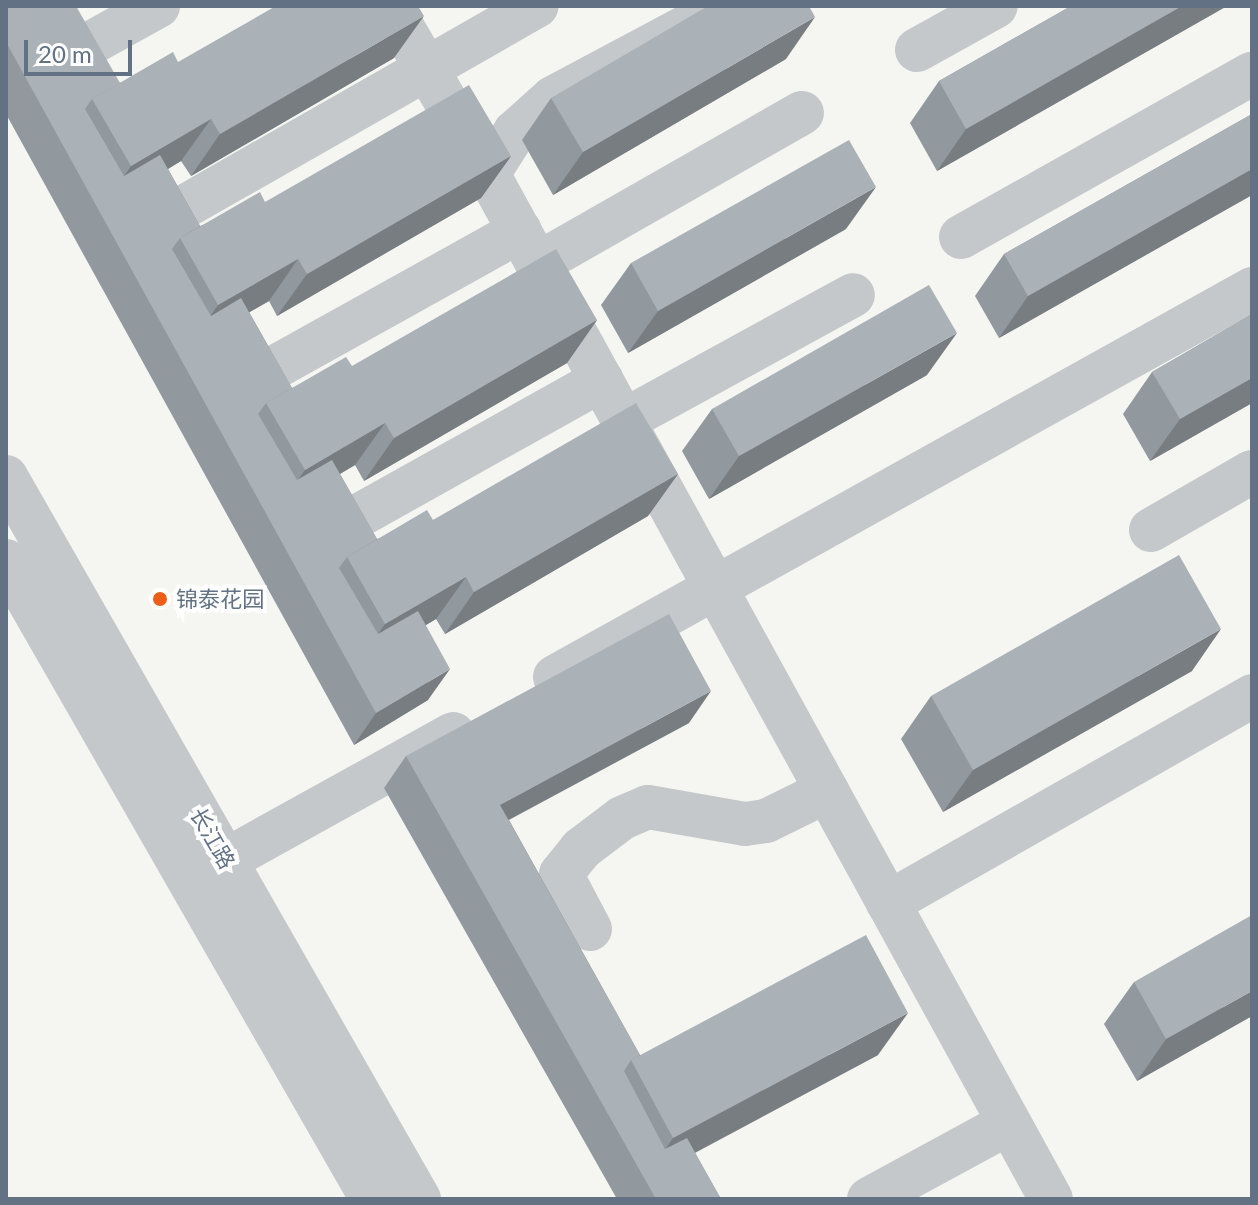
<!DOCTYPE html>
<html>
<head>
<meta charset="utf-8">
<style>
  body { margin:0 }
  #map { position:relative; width:1258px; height:1205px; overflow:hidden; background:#f5f5f1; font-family:Lato,"Noto Sans SC",sans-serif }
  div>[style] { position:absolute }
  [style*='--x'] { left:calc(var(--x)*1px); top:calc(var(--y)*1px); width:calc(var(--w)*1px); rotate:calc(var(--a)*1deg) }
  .minor>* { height:44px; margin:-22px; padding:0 22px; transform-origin:22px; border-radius:22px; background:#c4c8cb }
  .wall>* { inset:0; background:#92999e }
  .shaded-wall>* { inset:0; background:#777d81 }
  .building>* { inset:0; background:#aab2b8 }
  .dots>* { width:22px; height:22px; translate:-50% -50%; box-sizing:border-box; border:4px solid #fff; border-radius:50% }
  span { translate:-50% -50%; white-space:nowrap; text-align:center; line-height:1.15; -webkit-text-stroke:8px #fff; paint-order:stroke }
  .poi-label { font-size:22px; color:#627284 }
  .left { translate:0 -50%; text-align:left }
  .street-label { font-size:22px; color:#627284 }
  .frame { position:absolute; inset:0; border:8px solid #627284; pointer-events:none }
  .scale { position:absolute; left:24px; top:40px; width:108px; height:36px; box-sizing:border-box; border:4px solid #627284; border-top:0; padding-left:10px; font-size:24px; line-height:28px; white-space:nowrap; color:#627284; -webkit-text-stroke:6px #fff; paint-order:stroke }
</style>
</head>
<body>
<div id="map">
  <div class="minor">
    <div style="--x:390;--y:6;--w:194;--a:59.7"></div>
    <div style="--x:488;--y:174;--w:1169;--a:61.22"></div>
    <div style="--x:917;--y:50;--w:90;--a:-29.1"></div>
    <div style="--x:75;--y:52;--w:95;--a:-29"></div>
    <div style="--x:488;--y:174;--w:50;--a:-57.3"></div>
    <div style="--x:515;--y:132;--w:51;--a:-41.8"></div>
    <div style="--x:553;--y:98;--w:195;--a:-28.1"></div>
    <div style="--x:170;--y:215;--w:422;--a:-29.7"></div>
    <div style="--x:961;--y:237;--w:334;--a:-29.3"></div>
    <div style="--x:537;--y:264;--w:305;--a:-29.7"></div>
    <div style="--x:263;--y:374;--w:294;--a:-29.1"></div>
    <div style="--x:623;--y:421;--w:262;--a:-28.7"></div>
    <div style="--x:6;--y:477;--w:832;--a:60.23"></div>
    <div style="--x:351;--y:520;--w:287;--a:-29.2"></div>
    <div style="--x:1151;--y:530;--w:116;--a:-29.9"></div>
    <div style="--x:6;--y:561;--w:736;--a:60.16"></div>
    <div style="--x:555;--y:677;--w:798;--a:-29.1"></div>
    <div style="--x:190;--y:880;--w:301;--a:-29"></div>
    <div style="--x:888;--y:903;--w:419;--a:-29.6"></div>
    <div style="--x:590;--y:929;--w:62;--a:-117.8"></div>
    <div style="--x:561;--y:874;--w:32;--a:-51"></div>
    <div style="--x:581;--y:849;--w:51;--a:-37.1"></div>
    <div style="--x:622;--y:818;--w:28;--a:-23"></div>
    <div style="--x:648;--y:807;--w:98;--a:9.9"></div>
    <div style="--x:745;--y:824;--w:21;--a:-8"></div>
    <div style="--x:766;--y:821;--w:68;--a:-26.2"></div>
    <div style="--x:869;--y:1199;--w:159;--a:-28.5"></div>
  </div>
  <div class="wall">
    <div style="clip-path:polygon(6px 6px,120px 83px,178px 62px,394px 58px,191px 176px,181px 161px,168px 169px,200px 226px,265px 202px,511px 156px,481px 198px,277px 316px,269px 301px,249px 312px,292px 388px,352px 366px,597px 320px,567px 363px,364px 481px,355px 465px,340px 474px,377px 539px,433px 520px,678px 474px,648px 516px,445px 634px,436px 619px,426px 625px,428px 700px,354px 745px,6px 114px)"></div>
    <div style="clip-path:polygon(1071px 6px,1227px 6px,937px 171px,910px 123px,939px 81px)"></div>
    <div style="clip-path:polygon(786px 59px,553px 195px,522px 140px,551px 98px)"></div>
    <div style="clip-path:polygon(1252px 114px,1252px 195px,999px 338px,975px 296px,1004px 254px)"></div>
    <div style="clip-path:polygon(846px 229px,628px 353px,601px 305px,631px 263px)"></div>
    <div style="clip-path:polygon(1252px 314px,1252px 403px,1150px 461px,1123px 414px,1152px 372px)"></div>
    <div style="clip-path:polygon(927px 375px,709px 499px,682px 451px,712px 409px)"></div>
    <div style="clip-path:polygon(1192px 671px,943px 812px,901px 739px,931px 696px)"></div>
    <div style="clip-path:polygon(689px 723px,509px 820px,640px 1055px,878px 1055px,695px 1153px,721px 1199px,617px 1199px,384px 788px,406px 756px)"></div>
    <div style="clip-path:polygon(1134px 982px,1252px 1016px,1137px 1081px,1104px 1024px)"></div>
  </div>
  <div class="shaded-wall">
    <div style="clip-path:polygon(1182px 6px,1227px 6px,937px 171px,966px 129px)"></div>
    <div style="clip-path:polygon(424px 16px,394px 58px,191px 176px,220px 134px)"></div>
    <div style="clip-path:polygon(815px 17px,786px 59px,553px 195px,583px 152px)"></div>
    <div style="clip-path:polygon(211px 119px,181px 161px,102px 208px,131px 166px)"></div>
    <div style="clip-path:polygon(511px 156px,481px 198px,277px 316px,307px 274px)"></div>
    <div style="clip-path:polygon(1252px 169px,1252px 195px,999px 338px,1028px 296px)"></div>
    <div style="clip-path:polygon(876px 187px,846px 229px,628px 353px,658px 311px)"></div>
    <div style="clip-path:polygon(298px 259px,269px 301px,189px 347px,218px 305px)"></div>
    <div style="clip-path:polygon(597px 320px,567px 363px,364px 481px,394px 438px)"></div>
    <div style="clip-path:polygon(957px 333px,927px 375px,709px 499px,739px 456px)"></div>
    <div style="clip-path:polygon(1252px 378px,1252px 403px,1150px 461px,1180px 419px)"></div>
    <div style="clip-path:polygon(385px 423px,355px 465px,275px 512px,305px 470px)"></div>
    <div style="clip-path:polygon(678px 474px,648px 516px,445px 634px,474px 592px)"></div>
    <div style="clip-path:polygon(466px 577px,436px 619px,356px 666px,385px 624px)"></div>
    <div style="clip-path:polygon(1221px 629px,1192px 671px,943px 812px,973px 770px)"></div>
    <div style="clip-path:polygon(450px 669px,428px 700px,354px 745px,376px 713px)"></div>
    <div style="clip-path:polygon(711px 691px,689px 723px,478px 836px,500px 805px)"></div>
    <div style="clip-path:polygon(1252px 991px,1252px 1016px,1137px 1081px,1166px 1039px)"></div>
    <div style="clip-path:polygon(908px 1013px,878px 1055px,645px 1179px,673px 1138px)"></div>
  </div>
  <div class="building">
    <div style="clip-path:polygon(6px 6px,76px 6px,120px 83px,92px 99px,85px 109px,124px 176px,160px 155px,200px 226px,180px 238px,172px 249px,211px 316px,241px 298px,292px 388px,266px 403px,258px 414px,297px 480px,332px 460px,377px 539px,347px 557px,339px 568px,378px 634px,418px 611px,450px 669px,376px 713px,6px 42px)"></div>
    <div style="clip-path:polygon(276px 6px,418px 6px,424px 16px,220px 134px,211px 119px,131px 166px,92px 99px,173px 52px,178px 62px)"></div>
    <div style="clip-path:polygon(708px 6px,809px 6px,815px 17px,583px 152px,551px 98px)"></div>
    <div style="clip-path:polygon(1071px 6px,1182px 6px,966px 129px,939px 81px)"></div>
    <div style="clip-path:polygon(469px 85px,511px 156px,307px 274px,298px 259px,218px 305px,180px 238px,260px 192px,265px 202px)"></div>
    <div style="clip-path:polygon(1252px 114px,1252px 169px,1028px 296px,1004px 254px)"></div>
    <div style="clip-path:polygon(849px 140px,876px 187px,658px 311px,631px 263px)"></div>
    <div style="clip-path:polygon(556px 249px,597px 320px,394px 438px,385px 423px,305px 470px,266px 403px,346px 357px,352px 366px)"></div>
    <div style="clip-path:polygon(929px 285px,957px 333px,739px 456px,712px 409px)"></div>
    <div style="clip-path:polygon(1252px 314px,1252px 378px,1180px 419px,1152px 372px)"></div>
    <div style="clip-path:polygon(636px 403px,678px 474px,474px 592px,466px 577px,385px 624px,347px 557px,427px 510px,433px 520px)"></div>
    <div style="clip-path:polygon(1179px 555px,1221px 629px,973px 770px,931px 696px)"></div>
    <div style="clip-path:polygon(669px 614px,711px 691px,500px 805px,640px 1055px,631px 1060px,624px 1071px,665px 1149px,687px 1138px,721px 1199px,656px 1199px,406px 756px)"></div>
    <div style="clip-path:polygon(1252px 915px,1252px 991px,1166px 1039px,1134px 982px)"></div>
    <div style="clip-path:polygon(866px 935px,908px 1013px,673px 1138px,631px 1060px)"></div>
  </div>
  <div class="dots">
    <div style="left:160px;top:599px;background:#ed5e19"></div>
  </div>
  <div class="poi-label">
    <span class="left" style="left:176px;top:599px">锦泰花园</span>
  </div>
  <div class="street-label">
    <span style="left:213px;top:838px;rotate:60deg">长江路</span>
  </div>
  <div class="frame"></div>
  <div class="scale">20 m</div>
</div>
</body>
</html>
